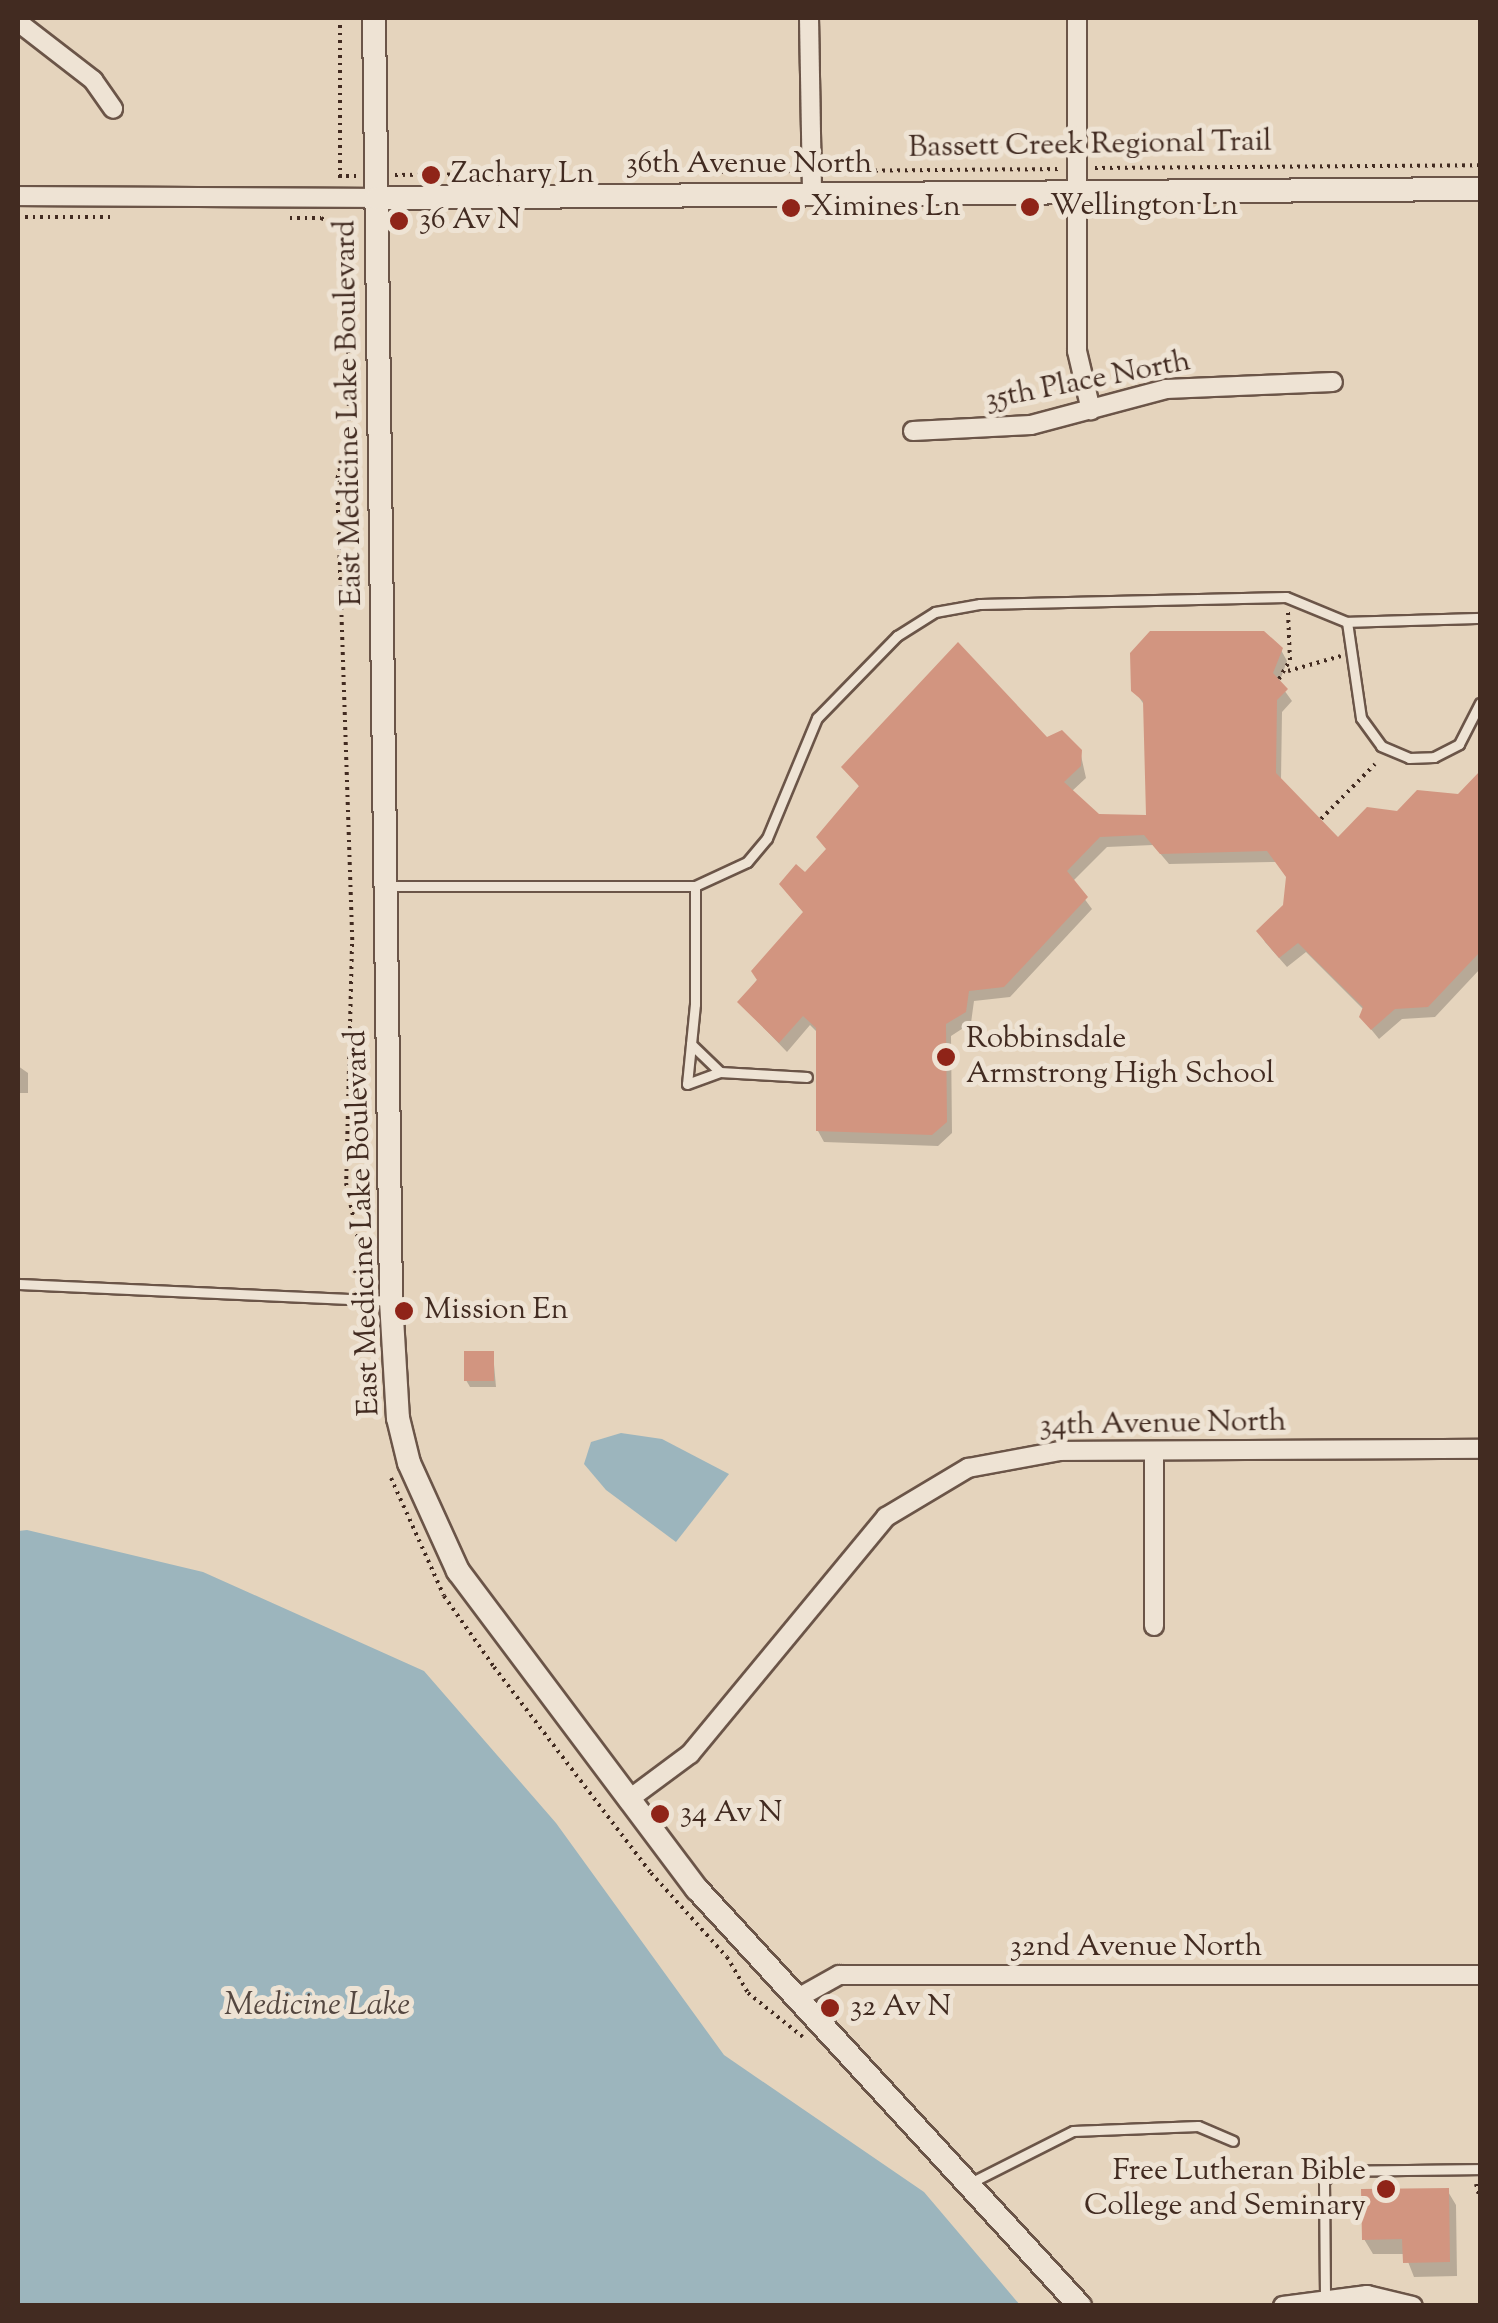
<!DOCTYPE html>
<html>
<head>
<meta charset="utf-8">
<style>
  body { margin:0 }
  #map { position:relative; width:1498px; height:2323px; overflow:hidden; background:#e5d4bd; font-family:"Sorts Mill Goudy",serif }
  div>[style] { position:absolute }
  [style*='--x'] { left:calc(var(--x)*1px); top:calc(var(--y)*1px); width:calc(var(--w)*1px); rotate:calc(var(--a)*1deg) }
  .water>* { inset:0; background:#9cb5bd }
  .shadow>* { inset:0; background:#0003 }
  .building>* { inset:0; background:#d29580 }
  .path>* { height:4px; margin-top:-2px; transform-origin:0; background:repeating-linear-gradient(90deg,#422b21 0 2.5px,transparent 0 7.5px) }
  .roads { filter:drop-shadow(2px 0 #6b5548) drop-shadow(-2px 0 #6b5548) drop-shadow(0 2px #6b5548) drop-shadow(0 -2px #6b5548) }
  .service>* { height:9px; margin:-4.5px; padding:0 4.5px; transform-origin:4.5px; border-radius:4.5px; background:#eee3d4 }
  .minor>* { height:18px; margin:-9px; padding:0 9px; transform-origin:9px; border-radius:9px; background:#eee3d4 }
  .tertiary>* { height:22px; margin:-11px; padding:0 11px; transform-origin:11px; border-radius:11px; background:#eee3d4 }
  .dots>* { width:28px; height:28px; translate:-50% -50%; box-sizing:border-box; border:5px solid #eee3d4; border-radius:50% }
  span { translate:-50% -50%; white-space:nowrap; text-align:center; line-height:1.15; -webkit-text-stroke:10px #eee3d4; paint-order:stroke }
  .street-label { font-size:30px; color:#422b21 }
  .poi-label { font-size:30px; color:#422b21 }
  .left { translate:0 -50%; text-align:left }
  .right { translate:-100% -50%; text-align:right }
  .water-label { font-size:32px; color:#544740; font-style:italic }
  .frame { position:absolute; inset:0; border:20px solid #422b21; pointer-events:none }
</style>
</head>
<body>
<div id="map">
  <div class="water">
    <div style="clip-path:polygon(621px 1433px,662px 1439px,729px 1474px,676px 1542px,606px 1490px,584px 1464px,591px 1442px)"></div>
    <div style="clip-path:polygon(27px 1530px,203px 1572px,424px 1671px,556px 1823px,724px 2055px,924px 2192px,1020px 2305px,18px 2305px,18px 1531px)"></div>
  </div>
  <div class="shadow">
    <div style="clip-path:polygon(1281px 650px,1287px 661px,1279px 683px,1292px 701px,1282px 712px,1281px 781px,1338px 840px,1459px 796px,1480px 775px,1480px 969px,1435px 1017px,1402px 1019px,1379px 1039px,1361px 1017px,1364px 1010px,1306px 952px,1287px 967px,1265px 942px,1259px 931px,1285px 906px,1288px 879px,1276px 862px,1169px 864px,1153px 845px,1107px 847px,1072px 882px,1092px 909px,1010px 997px,974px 1001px,971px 1023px,951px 1036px,952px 1133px,938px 1146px,824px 1142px,818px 1131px,818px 1033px,810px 1025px,787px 1052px,740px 1003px,805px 914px,789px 895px,828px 851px,819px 837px,861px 789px,845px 767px,1046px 740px,1080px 751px,1086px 778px,1071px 792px,1098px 817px,1149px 817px,1145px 706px,1134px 690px)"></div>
    <div style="clip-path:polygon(18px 1066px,28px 1073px,28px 1093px,18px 1093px)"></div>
    <div style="clip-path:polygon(493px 1353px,496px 1387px,470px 1387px,466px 1380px)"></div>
    <div style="clip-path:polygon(1447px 2190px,1456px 2205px,1457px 2276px,1414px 2277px,1405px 2254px,1373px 2254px,1364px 2239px)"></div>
  </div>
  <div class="building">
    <div style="clip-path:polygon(1150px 631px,1264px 631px,1283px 648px,1273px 673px,1288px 689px,1277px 700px,1276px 773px,1338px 837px,1367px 807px,1397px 811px,1417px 790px,1458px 794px,1480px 771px,1480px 952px,1428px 1007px,1395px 1009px,1371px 1030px,1359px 1017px,1363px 1007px,1298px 943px,1279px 958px,1256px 931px,1283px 905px,1286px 877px,1267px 851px,1160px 854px,1144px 835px,1100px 837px,1067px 871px,1088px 897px,1004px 987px,969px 991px,966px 1012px,946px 1024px,947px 1122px,932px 1135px,816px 1131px,816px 1028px,803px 1016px,779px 1043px,737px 1002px,757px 980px,751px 971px,803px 912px,779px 884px,796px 864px,805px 872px,826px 849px,816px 837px,859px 786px,841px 767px,958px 642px,1047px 737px,1062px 730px,1082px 750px,1081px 766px,1064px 782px,1099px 814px,1146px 815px,1143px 701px,1131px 691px,1130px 653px)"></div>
    <div style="clip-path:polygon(464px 1351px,494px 1351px,494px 1381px,464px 1381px)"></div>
    <div style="clip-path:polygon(1449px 2188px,1450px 2262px,1403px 2263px,1402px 2239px,1362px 2240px,1361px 2189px)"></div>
  </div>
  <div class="path">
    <div style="--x:340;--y:18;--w:160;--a:90"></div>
    <div style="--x:1095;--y:168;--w:385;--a:-0.4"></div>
    <div style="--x:830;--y:171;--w:231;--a:-0.5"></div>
    <div style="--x:630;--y:173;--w:166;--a:-0.7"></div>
    <div style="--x:395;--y:175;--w:121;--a:-0.5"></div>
    <div style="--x:339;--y:176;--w:17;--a:0"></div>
    <div style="--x:18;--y:217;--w:97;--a:0"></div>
    <div style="--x:290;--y:218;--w:31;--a:0"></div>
    <div style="--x:321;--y:218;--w:29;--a:27"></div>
    <div style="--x:347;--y:231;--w:201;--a:89.4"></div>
    <div style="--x:349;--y:432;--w:49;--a:104"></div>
    <div style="--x:337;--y:480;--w:464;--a:88.1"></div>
    <div style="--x:352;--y:944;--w:239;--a:91.4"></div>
    <div style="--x:346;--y:1183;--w:105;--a:77.9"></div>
    <div style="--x:1288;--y:671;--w:55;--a:-15.8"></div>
    <div style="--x:1279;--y:679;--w:22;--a:-60"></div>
    <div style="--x:1290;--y:660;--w:48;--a:-92.4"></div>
    <div style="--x:1321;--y:819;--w:77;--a:-45.5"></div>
    <div style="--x:391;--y:1478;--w:129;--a:65.8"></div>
    <div style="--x:444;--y:1596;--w:87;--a:54.8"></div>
    <div style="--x:494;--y:1667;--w:259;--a:52.7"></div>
    <div style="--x:651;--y:1873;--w:113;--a:47.9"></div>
    <div style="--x:727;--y:1957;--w:42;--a:59.7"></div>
    <div style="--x:748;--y:1993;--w:70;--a:38.7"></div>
    <div style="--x:1476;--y:2184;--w:16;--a:75"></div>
  </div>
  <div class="roads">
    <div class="service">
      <div style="--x:1480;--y:618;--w:133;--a:178.3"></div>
      <div style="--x:1347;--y:622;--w:97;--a:81.7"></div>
      <div style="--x:1361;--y:718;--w:34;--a:54"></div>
      <div style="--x:1381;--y:746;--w:30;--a:23"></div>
      <div style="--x:1409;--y:758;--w:25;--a:-2"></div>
      <div style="--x:1434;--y:757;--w:28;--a:-27"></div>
      <div style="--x:1459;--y:744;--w:46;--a:-62.9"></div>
      <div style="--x:388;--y:886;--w:307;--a:0"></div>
      <div style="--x:695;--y:886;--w:57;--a:-24.8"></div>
      <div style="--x:747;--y:862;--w:31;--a:-50"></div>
      <div style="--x:767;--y:838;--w:130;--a:-67.4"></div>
      <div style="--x:817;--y:718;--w:115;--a:-45.7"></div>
      <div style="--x:897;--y:636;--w:45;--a:-32.3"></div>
      <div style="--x:935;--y:612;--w:46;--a:-10.1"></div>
      <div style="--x:980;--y:604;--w:306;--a:-1.3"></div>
      <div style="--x:1286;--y:597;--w:66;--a:22.3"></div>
      <div style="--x:695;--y:886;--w:118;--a:90"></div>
      <div style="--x:695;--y:1004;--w:80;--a:95.7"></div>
      <div style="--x:687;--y:1084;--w:35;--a:-20"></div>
      <div style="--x:720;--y:1072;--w:87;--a:3.3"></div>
      <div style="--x:691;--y:1044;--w:40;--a:44"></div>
      <div style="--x:18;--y:1284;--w:371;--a:2.6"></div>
      <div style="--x:972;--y:2182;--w:113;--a:-26.8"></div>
      <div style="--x:1073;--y:2131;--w:125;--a:-2.3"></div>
      <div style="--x:1198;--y:2126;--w:38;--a:23"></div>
      <div style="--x:1325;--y:2296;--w:115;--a:-90.5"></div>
      <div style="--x:1324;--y:2181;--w:14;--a:-45"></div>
      <div style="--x:1334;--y:2171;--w:146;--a:-0.8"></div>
    </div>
    <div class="minor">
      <div style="--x:809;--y:18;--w:177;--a:89"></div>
      <div style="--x:1077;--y:18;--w:333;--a:90"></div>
      <div style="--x:1077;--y:351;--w:61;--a:76.7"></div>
      <div style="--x:18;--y:22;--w:95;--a:37.7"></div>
      <div style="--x:93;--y:80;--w:35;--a:55"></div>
      <div style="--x:18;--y:196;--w:360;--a:0.3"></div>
      <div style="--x:913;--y:431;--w:118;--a:-2.9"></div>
      <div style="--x:1031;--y:425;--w:140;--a:-14.9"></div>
      <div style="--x:1166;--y:389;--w:167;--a:-2.4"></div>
      <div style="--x:1154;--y:1451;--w:175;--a:90"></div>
      <div style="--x:628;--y:1800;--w:77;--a:-36.6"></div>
      <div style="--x:690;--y:1754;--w:308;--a:-50.4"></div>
      <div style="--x:886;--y:1517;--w:96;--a:-30.9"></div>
      <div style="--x:968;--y:1468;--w:94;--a:-10.5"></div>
      <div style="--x:1060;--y:1451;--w:420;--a:-0.3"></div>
      <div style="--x:798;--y:1998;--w:47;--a:-29.3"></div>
      <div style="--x:839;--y:1975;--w:641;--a:0"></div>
      <div style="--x:1283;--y:2306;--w:85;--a:-7.5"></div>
      <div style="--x:1367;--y:2295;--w:47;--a:13.4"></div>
    </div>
    <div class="tertiary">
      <div style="--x:374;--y:18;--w:1283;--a:89.24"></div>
      <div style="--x:391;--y:1301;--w:117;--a:86.6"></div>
      <div style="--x:398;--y:1418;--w:46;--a:76.3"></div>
      <div style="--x:409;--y:1463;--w:119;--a:65.6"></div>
      <div style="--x:458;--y:1571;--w:398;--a:53.1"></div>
      <div style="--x:697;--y:1889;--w:566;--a:47.43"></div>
      <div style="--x:378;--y:198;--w:1102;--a:-0.47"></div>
    </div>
  </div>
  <div class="dots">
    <div style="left:431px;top:175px;background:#8f2418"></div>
    <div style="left:1030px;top:207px;background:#8f2418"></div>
    <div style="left:791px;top:208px;background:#8f2418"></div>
    <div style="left:399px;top:221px;background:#8f2418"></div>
    <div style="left:946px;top:1057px;background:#8f2418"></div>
    <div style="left:404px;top:1311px;background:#8f2418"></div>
    <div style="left:660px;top:1814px;background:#8f2418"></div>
    <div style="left:830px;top:2008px;background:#8f2418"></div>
    <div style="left:1386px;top:2189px;background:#8f2418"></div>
  </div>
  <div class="street-label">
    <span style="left:1090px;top:146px;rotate:-1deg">Bassett Creek Regional Trail</span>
    <span style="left:749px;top:165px">36th Avenue North</span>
    <span style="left:1088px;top:382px;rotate:-11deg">35th Place North</span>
    <span style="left:350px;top:413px;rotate:-91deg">East Medicine Lake Boulevard</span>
    <span style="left:364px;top:1223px;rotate:-92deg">East Medicine Lake Boulevard</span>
    <span style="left:1163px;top:1425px;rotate:-1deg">34th Avenue North</span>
    <span style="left:1136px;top:1948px">32nd Avenue North</span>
  </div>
  <div class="poi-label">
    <span class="left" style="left:451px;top:175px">Zachary Ln</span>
    <span class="left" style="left:1050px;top:207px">Wellington Ln</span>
    <span class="left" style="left:811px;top:208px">Ximines Ln</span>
    <span class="left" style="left:419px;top:221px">36 Av N</span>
    <span class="left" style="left:966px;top:1057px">Robbinsdale<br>Armstrong High School</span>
    <span class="left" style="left:424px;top:1311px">Mission En</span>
    <span class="left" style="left:680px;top:1814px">34 Av N</span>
    <span class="left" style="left:850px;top:2008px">32 Av N</span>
    <span class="right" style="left:1366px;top:2189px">Free Lutheran Bible<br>College and Seminary</span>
  </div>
  <div class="water-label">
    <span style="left:317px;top:2006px">Medicine Lake</span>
  </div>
  <div class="frame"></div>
</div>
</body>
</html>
